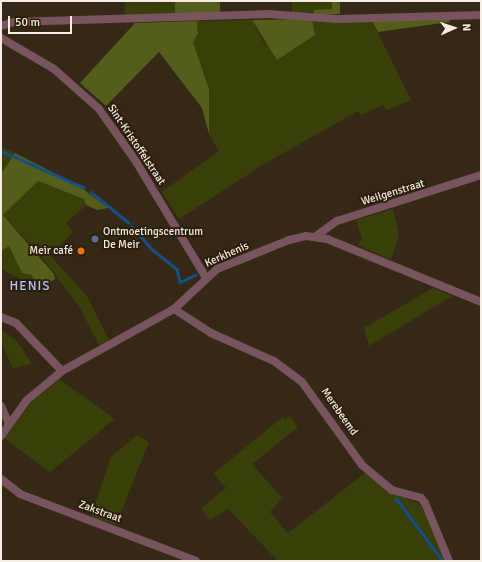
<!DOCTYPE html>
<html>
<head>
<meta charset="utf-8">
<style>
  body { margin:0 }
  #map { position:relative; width:482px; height:562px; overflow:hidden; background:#362816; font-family:Signika,sans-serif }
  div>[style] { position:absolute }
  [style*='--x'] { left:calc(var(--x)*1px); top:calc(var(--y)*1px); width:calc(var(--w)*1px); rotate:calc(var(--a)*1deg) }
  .green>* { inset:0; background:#393f09 }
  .forest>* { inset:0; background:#545d1a }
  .stream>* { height:2.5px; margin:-1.25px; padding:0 1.25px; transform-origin:1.25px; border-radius:1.25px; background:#154e88 }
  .minor>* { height:8px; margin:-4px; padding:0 4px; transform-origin:4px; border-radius:4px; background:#78545f }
  .dots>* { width:11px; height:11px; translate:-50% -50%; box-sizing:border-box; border:2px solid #2c1e0c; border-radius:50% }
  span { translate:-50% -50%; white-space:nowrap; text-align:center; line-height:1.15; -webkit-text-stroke:4px #2c1e0c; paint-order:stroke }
  .street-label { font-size:11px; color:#f6ede2 }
  .poi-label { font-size:11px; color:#f6ede2 }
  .left { translate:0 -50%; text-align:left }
  .right { translate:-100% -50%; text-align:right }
  .quarter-label { font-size:13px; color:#afc6fc; letter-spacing:1px }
  .frame { position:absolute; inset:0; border:2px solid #f6ede2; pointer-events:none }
  .north { position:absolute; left:434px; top:8px; width:40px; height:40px; -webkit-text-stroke:3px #2c1e0c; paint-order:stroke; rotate:87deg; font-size:11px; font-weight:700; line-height:16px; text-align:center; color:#f6ede2 }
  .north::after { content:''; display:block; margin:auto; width:14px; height:18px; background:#f6ede2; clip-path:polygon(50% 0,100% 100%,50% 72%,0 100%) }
  .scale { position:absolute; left:8px; top:16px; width:64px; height:18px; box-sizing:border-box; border:2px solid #f6ede2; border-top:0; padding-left:5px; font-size:12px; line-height:14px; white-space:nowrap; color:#f6ede2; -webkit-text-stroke:3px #2c1e0c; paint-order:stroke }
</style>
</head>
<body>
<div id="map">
  <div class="green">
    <div style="clip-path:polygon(125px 1px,175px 1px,175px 15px,125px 16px)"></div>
    <div style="clip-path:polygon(292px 1px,332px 1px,332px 9px,292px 15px)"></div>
    <div style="clip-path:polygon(312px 19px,371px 19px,411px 100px,386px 110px,383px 105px,361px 115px,358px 111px,264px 164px,179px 219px,162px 192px,219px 151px,209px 134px,209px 89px,193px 42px,198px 34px,197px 21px,252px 20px,264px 43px)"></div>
    <div style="clip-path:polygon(1px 147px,15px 153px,1px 174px)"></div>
    <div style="clip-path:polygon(38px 181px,84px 199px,86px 205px,66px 223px,73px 232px,50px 255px,88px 298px,109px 340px,99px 345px,79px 306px,42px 257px,3px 215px)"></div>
    <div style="clip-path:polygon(393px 209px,399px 235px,391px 260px,358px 245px,362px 238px,356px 220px)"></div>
    <div style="clip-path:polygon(9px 245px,22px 273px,33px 275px,36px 284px,44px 287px,33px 293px,24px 281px,1px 269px,1px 251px)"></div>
    <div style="clip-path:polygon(433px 288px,452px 296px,369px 346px,364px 328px)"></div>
    <div style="clip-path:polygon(1px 330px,16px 340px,32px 364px,13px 368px,1px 343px)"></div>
    <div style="clip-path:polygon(59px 379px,115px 419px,50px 472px,4px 438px,31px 403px)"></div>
    <div style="clip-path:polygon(290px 416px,298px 427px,252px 464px,282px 498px,270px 512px,288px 533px,365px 473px,384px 489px,421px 505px,446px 561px,278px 561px,228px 509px,210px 520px,201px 508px,226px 488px,214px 473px,283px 417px,285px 420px)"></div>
    <div style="clip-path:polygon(137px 435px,149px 442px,116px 525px,91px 517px,111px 457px)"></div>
  </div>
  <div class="forest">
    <div style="clip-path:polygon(175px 1px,220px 1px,220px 14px,175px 15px)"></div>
    <div style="clip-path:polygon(332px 1px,340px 1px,340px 14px,314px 14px,314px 10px,332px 9px)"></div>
    <div style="clip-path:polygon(448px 16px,450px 22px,378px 32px,371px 19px)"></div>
    <div style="clip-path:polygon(312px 19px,315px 35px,277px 60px,252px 20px)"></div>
    <div style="clip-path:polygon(197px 21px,198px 34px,193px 42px,209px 89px,209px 134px,202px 108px,159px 52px,106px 106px,80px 83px,135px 23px)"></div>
    <div style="clip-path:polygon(15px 153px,78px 185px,108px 208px,97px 210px,86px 205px,84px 199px,38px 181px,3px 215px,54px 274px,55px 279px,44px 287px,36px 285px,32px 275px,22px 273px,9px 246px,1px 251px,1px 174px)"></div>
  </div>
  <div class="stream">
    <div style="--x:1;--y:151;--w:90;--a:23.7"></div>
    <div style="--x:91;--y:192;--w:48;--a:39"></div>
    <div style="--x:132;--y:226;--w:30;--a:49"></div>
    <div style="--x:152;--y:249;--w:32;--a:39"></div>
    <div style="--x:177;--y:269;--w:13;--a:77"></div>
    <div style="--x:180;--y:282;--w:17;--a:-25"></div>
    <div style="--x:396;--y:498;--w:79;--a:53.3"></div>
  </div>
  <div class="minor">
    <div style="--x:1;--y:26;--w:14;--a:-17"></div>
    <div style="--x:14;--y:22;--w:254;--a:-1.8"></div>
    <div style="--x:268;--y:14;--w:70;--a:4.1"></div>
    <div style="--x:338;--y:19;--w:143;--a:-1.6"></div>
    <div style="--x:1;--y:38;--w:61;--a:30.3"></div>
    <div style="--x:54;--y:69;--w:60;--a:41.6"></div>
    <div style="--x:99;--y:109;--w:62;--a:54.8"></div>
    <div style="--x:135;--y:160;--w:135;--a:58.9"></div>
    <div style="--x:316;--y:236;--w:26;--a:-36"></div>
    <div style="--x:337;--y:221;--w:151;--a:-17.7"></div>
    <div style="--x:174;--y:309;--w:44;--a:33"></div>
    <div style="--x:211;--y:333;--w:69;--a:24"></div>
    <div style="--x:274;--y:361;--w:35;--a:37"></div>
    <div style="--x:302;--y:382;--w:102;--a:54.1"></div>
    <div style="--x:362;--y:465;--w:39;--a:40"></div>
    <div style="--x:392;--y:490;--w:30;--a:15"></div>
    <div style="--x:421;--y:498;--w:6;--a:51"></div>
    <div style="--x:425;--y:503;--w:63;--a:67.5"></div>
    <div style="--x:1;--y:317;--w:16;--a:22"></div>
    <div style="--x:16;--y:323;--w:66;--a:46.2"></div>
    <div style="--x:1;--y:406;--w:17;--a:66"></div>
    <div style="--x:1;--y:436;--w:44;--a:-54.2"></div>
    <div style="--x:27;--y:400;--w:45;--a:-39.6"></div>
    <div style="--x:62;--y:371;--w:128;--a:-29"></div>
    <div style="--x:174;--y:309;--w:59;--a:-42.9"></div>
    <div style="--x:217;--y:269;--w:78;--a:-21.9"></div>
    <div style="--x:289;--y:240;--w:17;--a:-13"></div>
    <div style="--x:306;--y:236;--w:21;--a:8"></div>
    <div style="--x:327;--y:239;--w:166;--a:22.2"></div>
    <div style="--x:1;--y:479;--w:24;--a:38"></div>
    <div style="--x:20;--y:494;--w:188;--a:20.8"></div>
  </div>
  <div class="dots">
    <div style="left:95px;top:239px;background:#5c6f8a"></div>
    <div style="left:81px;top:251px;background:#e8710a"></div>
  </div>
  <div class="street-label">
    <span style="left:136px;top:145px;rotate:56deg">Sint-Kristoffelstraat</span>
    <span style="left:393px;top:193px;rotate:-17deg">Weilgenstraat</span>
    <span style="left:227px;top:255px;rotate:-24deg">Kerkhenis</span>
    <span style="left:339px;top:412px;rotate:55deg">Merebeemd</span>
    <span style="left:100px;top:512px;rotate:20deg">Zakstraat</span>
  </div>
  <div class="poi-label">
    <span class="left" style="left:103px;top:239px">Ontmoetingscentrum<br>De Meir</span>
    <span class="right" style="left:73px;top:251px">Meir café</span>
  </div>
  <div class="quarter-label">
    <span style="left:30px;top:286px">HENIS</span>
  </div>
  <div class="frame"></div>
  <div class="north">N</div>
  <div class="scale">50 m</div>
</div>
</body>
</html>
